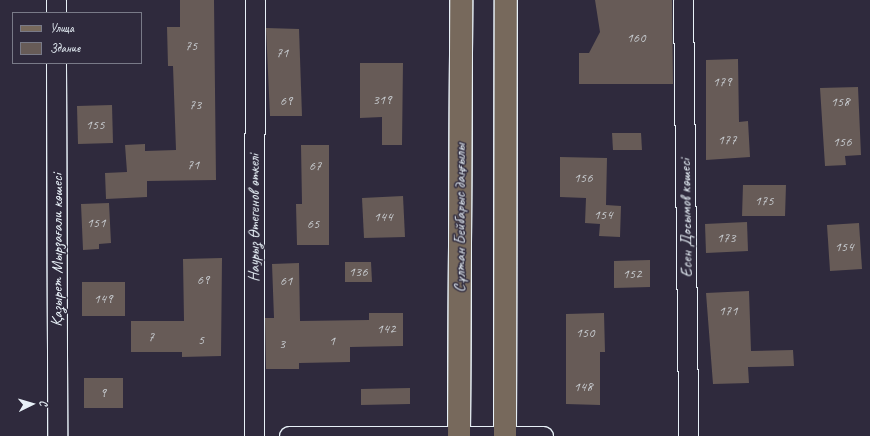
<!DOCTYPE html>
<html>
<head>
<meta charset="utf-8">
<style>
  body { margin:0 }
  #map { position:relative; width:870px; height:436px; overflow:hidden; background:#2f2a3d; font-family:Caveat,sans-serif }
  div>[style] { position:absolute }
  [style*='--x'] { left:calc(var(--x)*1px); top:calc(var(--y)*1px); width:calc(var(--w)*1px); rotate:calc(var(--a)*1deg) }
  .building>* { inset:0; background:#675b57 }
  .roads { filter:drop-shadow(1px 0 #e8f1f8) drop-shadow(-1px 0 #e8f1f8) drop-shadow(0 1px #e8f1f8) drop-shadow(0 -1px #e8f1f8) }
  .minor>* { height:19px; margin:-9.5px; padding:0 9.5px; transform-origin:9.5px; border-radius:9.5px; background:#2f2a3d }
  .major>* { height:22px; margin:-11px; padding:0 11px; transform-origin:11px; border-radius:11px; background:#77695c }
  span { translate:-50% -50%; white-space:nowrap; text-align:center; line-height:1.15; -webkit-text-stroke:3px #2f2a3d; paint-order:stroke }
  .number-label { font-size:14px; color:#c8ccd0 }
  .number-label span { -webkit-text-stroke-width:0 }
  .street-label { font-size:16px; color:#e8f1f8 }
  .legend { position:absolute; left:12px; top:12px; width:130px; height:52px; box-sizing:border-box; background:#2f2a3d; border:1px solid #797a88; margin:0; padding:5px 7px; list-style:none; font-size:12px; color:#e8f1f8 }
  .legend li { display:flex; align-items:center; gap:8px; height:20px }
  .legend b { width:20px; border:1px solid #797a88 }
  .north { position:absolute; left:12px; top:384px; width:40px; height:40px; -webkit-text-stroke:3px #2f2a3d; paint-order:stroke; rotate:85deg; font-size:11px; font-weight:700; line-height:16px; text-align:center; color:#e8f1f8 }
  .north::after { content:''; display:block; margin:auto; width:14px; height:18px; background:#e8f1f8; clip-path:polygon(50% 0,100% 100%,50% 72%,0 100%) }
</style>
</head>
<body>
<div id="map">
  <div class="building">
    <div style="clip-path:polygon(180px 0,214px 0,216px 180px,147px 181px,147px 197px,106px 199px,105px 173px,127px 172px,125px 145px,145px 144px,145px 151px,176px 150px,173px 66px,168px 66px,167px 27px,180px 27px)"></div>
    <div style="clip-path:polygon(595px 0,672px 0,673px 84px,579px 84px,579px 53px,589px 53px,600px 32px)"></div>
    <div style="clip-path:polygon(266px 28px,299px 29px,302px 116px,270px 116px)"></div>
    <div style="clip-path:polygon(738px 59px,739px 122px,748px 121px,750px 157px,706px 160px,706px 60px)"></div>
    <div style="clip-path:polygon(360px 63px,403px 63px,402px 145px,382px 145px,382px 117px,360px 118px)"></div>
    <div style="clip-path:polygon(858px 87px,861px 155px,845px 156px,846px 165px,825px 166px,820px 88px)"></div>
    <div style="clip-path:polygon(112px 105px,113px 143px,78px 144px,77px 106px)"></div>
    <div style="clip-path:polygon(612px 133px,641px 133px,642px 150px,613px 150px)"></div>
    <div style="clip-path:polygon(301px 145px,329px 145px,329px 245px,297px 245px,296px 204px,302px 204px)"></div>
    <div style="clip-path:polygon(560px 157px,607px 158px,606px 205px,621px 206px,620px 237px,599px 236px,600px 224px,585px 223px,586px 198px,560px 197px)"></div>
    <div style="clip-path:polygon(743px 185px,786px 185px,785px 216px,742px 216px)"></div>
    <div style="clip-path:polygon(403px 196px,405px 237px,364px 238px,362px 198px)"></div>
    <div style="clip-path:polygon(109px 203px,111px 243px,99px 244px,99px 249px,83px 250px,81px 204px)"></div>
    <div style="clip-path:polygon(747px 222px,748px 251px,706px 253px,705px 224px)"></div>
    <div style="clip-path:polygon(859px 223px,862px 269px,830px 271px,827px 225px)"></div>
    <div style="clip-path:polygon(222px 258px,221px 356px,182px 357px,182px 352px,131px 352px,131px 321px,184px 321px,183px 259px)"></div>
    <div style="clip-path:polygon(650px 260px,650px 287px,614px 288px,614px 261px)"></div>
    <div style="clip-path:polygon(345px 262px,371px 262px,372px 282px,345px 282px)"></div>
    <div style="clip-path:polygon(299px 263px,300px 321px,369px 320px,369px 313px,403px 313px,403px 346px,350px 347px,350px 362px,299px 363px,299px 369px,266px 369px,265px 318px,274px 318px,272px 264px)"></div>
    <div style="clip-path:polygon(82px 282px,125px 282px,125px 316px,82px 316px)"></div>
    <div style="clip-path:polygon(749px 291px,751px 351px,793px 350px,794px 366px,748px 367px,749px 383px,713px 384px,706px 293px)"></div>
    <div style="clip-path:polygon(604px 313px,605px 352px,600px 352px,600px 405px,566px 404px,566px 314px)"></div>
    <div style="clip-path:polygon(84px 378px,123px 378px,123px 408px,84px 408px)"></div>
    <div style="clip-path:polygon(410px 388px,410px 404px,361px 405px,361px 389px)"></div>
  </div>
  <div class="roads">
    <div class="minor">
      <div style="--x:56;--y:0;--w:13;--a:90"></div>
      <div style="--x:683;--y:0;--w:436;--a:89.3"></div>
      <div style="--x:56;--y:63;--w:373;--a:89.8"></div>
      <div style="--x:254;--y:436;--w:436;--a:-89.9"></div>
      <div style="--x:289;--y:436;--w:254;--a:0"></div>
    </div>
    <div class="major">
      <div style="--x:459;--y:436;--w:436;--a:-89.7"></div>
      <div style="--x:505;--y:436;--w:436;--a:-89.9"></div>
    </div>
  </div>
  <div class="number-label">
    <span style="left:636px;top:38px">160</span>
    <span style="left:191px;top:46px">75</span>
    <span style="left:282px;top:53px">71</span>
    <span style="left:722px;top:82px">179</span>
    <span style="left:382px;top:100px">319</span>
    <span style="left:286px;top:101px">69</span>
    <span style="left:840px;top:102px">158</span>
    <span style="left:195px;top:105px">73</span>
    <span style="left:95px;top:125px">155</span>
    <span style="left:727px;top:140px">177</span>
    <span style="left:842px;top:142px">156</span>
    <span style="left:193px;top:165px">71</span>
    <span style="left:315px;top:166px">67</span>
    <span style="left:583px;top:178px">156</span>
    <span style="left:764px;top:201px">175</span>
    <span style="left:603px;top:215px">154</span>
    <span style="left:383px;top:217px">144</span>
    <span style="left:96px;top:223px">151</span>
    <span style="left:313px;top:224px">65</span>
    <span style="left:726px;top:238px">173</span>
    <span style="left:844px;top:247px">154</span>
    <span style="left:358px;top:272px">136</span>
    <span style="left:632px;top:274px">152</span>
    <span style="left:203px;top:280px">69</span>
    <span style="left:286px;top:281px">61</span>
    <span style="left:103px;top:299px">149</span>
    <span style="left:728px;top:311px">171</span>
    <span style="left:386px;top:329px">142</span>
    <span style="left:585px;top:333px">150</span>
    <span style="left:151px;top:337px">7</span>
    <span style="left:201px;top:340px">5</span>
    <span style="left:332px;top:341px">1</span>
    <span style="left:282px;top:344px">3</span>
    <span style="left:583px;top:387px">148</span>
    <span style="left:103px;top:393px">9</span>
  </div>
  <div class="street-label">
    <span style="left:254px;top:218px;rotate:-90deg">Наурыз Өтегенов өткелі</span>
    <span style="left:460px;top:218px;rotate:-90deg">Сұлтан Бейбарыс даңғылы</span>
    <span style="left:686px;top:218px;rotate:-91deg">Есен Досымов көшесі</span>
    <span style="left:57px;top:250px;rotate:-90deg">Қазырет Мырзағали көшесі</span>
  </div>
  <ul class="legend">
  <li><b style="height:5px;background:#77695c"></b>Улица</li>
  <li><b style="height:11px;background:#675b57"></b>Здание</li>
  </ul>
  <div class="north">С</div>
</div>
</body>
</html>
